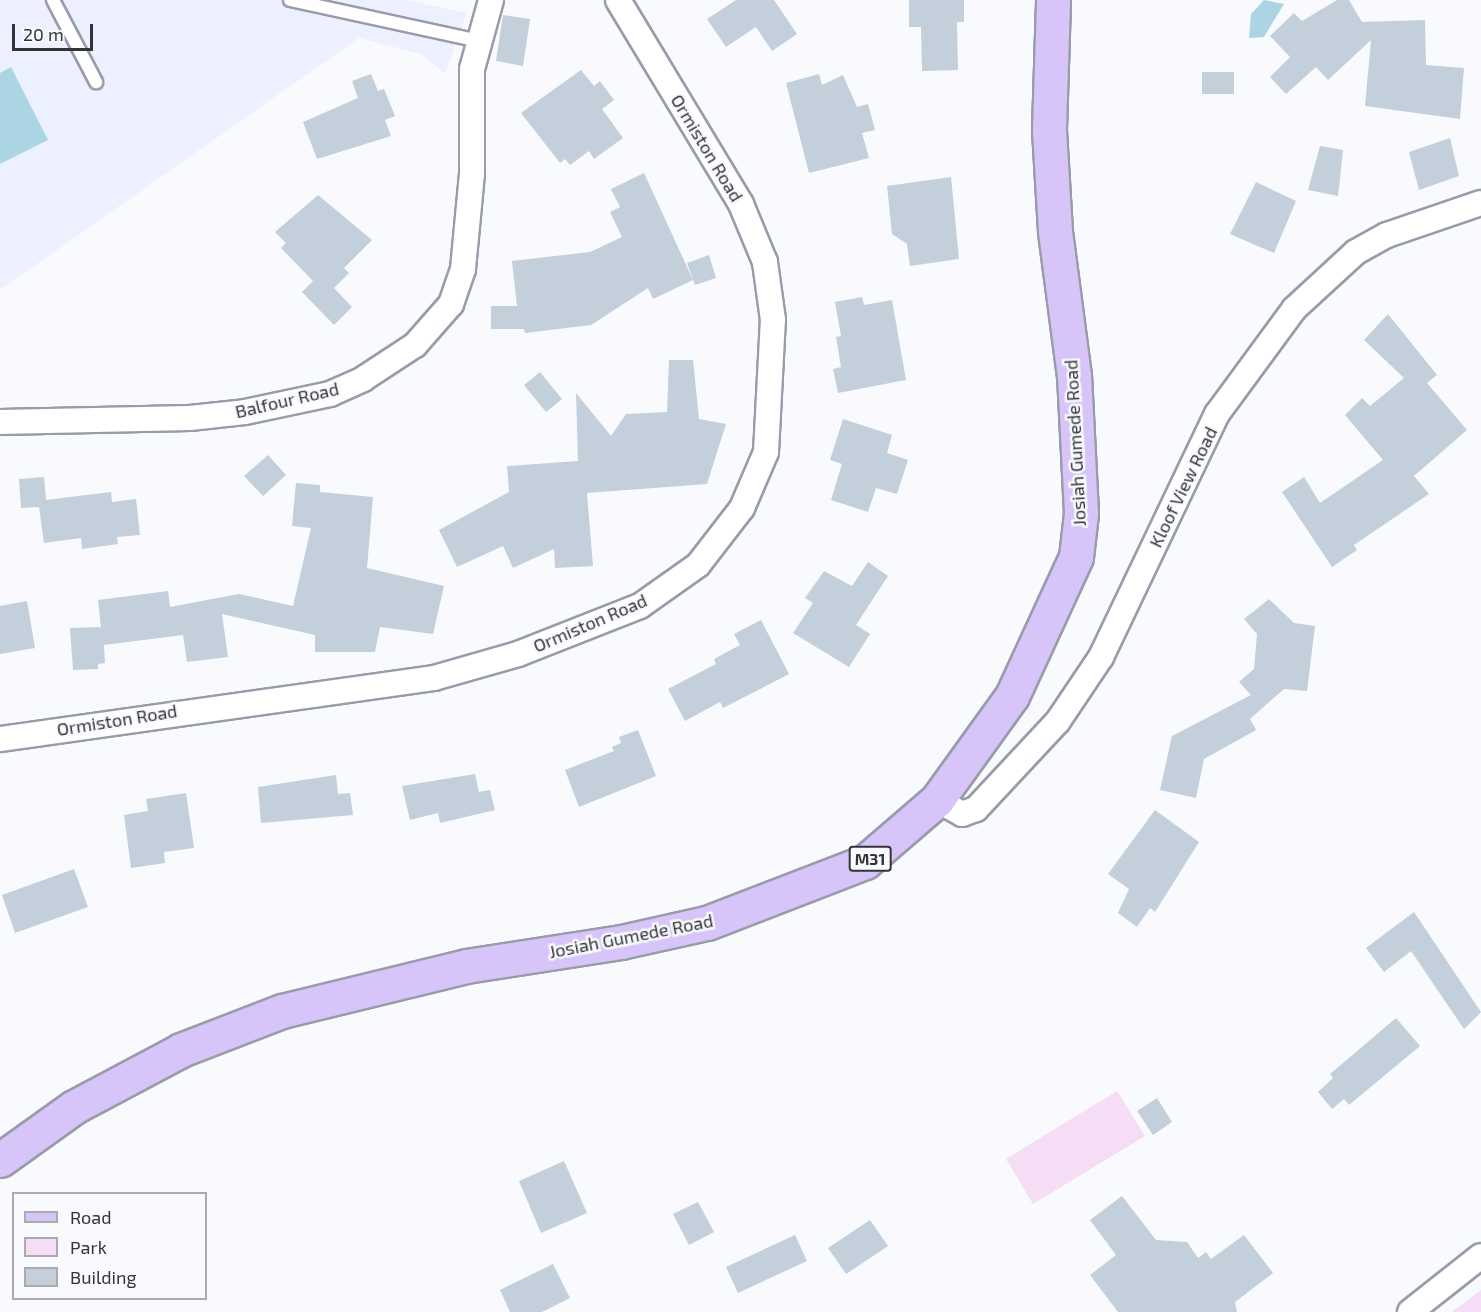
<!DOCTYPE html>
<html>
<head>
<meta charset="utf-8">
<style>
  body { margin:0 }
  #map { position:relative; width:1481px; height:1312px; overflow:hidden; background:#f9fafd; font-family:"Exo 2",sans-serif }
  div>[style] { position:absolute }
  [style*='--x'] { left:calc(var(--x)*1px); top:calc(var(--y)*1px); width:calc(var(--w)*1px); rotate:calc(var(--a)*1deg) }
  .built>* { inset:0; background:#edf1ff }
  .green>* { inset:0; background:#f5ddf5 }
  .water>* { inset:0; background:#acd5e4 }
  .building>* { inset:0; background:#c3cfdb }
  .roads { filter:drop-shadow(2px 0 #989caa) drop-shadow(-2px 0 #989caa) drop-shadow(0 2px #989caa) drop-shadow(0 -2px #989caa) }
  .service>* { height:12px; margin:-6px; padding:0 6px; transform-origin:6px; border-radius:6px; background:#fff }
  .minor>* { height:24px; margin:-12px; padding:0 12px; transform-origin:12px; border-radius:12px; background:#fff }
  .primary>* { height:33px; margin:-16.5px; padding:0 16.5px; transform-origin:16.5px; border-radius:16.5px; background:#d7c5f9 }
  span { translate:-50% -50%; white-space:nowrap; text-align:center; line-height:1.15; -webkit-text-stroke:5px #f9fafd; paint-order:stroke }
  .shield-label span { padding:2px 4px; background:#f9fafd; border:2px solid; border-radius:4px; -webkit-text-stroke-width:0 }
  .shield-label { font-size:16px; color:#323439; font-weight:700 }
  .street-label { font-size:18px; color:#323439 }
  .legend { position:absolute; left:12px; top:1192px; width:195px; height:108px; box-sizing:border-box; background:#f9fafd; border:2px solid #a9abaf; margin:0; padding:8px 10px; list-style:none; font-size:18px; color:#323439 }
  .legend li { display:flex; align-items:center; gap:12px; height:30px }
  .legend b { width:30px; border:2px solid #a9abaf }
  .scale { position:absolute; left:12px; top:24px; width:81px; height:27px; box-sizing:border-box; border:3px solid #323439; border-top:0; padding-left:8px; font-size:18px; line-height:21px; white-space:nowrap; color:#323439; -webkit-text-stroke:4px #f9fafd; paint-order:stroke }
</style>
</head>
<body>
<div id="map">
  <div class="built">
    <div style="clip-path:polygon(0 0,406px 0,467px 13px,445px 74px,421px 54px,359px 38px,0 290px)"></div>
  </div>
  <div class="green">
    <div style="clip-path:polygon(1117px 1091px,1145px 1136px,1033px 1204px,1006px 1159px)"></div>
    <div style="clip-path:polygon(1481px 1290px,1481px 1312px,1452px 1312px)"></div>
  </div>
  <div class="water">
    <div style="clip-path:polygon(1264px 0,1284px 4px,1264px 37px,1249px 38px,1251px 14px)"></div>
    <div style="clip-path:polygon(11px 67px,48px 140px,0 164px,0 73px)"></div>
  </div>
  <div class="building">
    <div style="clip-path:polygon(736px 0,774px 0,797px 34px,772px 51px,756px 27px,726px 47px,707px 19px)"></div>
    <div style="clip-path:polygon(909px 0,964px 0,964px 22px,957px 22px,958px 70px,922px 71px,921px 27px,909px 27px)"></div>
    <div style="clip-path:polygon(1337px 0,1349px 0,1362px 22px,1425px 20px,1426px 65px,1464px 68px,1460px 119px,1365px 106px,1371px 40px,1328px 80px,1316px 67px,1286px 94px,1270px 77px,1290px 57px,1270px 36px,1294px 13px,1302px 21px)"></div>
    <div style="clip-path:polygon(503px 15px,530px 19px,523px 66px,496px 61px)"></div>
    <div style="clip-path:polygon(581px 70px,594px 86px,600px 81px,614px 100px,602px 109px,623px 138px,594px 159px,589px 151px,570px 165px,565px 159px,560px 163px,521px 113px)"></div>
    <div style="clip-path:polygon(1202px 72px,1234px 72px,1234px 94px,1202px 94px)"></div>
    <div style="clip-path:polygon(371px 74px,378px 91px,384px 89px,395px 116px,385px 120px,391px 136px,317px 159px,303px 122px,358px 98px,352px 81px)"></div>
    <div style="clip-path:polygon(819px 74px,822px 85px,843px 75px,857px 107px,868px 104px,875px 130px,862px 133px,869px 158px,809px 173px,786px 83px)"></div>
    <div style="clip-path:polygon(1450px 138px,1459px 176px,1419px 190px,1409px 152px)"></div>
    <div style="clip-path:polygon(1320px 146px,1343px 150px,1338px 196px,1308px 190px)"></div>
    <div style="clip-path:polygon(644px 173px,693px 280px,653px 299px,648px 288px,591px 325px,525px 333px,524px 329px,491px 329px,491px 306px,517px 306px,512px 261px,590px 252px,622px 237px,610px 212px,620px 207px,611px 189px)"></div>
    <div style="clip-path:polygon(951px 177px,959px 259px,910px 266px,907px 244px,892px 234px,887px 186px)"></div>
    <div style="clip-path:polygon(1256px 182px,1296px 201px,1274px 253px,1230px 234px)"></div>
    <div style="clip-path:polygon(318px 195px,372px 240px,344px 268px,349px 273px,334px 288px,352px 307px,334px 325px,302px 292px,313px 281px,281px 248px,286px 243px,275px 232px)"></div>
    <div style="clip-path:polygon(709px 255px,716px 278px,695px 285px,687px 263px)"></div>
    <div style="clip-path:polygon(862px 297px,864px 305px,892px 300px,906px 380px,838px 393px,833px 369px,841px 367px,836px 337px,841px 336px,835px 302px)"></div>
    <div style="clip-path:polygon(1388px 314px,1437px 375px,1427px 383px,1467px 430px,1414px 476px,1429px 494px,1354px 545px,1357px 550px,1332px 567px,1282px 492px,1304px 477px,1320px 503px,1383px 460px,1345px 415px,1362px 398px,1370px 406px,1404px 378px,1364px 340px)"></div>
    <div style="clip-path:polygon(669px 360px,693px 360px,699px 419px,726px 424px,707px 484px,587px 493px,593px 566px,555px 568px,554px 549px,513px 568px,503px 546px,457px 567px,439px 530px,509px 492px,507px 466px,578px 461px,576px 393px,611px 436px,626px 414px,667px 412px)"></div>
    <div style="clip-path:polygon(540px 372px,562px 399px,546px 412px,524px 385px)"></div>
    <div style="clip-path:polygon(843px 419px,892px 435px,887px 453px,908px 460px,897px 494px,876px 488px,868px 512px,831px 500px,842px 464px,830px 460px)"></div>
    <div style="clip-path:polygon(268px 455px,286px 475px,263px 496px,244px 476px)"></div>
    <div style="clip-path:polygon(44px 477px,46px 500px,111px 492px,112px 502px,136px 499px,140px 535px,117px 537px,118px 544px,82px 549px,81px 538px,44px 543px,39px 507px,21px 508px,19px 479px)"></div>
    <div style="clip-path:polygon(296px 483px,320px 485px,320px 492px,373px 497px,367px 568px,444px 586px,433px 634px,380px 627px,375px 652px,315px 652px,315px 635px,222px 614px,228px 657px,187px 662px,183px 635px,104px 645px,105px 663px,98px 664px,98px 669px,73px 670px,70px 628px,101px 627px,98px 600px,168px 591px,170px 607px,239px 594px,293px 606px,311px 528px,292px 526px)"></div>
    <div style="clip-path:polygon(868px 562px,888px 576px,856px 625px,870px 634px,849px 667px,793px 633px,813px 603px,805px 598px,824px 571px,852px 586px)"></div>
    <div style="clip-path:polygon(1269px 599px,1294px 623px,1315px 626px,1307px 691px,1284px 689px,1250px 719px,1256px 730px,1204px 759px,1196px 798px,1160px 790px,1172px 736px,1251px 695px,1239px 682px,1254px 669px,1257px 634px,1244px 619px)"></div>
    <div style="clip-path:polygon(27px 601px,35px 648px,0 654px,0 606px)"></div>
    <div style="clip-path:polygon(761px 620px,789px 674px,723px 708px,720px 702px,685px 721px,668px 689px,716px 664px,714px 659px,740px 645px,734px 634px)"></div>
    <div style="clip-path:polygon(638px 730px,656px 776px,579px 807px,565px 770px,614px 751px,612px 747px,621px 743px,619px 737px)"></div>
    <div style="clip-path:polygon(475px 774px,479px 792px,490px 790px,495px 810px,440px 823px,438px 813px,410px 820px,402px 786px)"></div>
    <div style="clip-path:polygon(336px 775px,338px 794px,350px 793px,353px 815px,261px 823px,258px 787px)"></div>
    <div style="clip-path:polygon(186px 793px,194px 848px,164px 852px,165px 863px,131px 868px,124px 815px,148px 811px,146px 799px)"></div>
    <div style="clip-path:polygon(1155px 810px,1199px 842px,1155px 912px,1150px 908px,1137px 927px,1118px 913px,1129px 889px,1108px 874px)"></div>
    <div style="clip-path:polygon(74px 869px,88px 907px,15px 933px,2px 895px)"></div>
    <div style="clip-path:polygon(1414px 912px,1481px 1012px,1464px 1029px,1411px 951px,1384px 972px,1366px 948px)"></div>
    <div style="clip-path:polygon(1396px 1018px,1420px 1046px,1349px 1105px,1344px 1099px,1332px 1109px,1318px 1092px,1333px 1078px,1330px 1074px)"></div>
    <div style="clip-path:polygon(1157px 1098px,1172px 1122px,1153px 1135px,1137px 1111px)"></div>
    <div style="clip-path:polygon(564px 1161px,587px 1213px,541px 1233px,519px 1181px)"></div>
    <div style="clip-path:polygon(1122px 1196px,1156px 1240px,1187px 1242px,1198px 1258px,1206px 1252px,1211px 1259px,1244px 1235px,1273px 1273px,1235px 1302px,1237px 1312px,1118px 1312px,1090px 1275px,1116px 1255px,1090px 1220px)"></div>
    <div style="clip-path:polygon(698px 1202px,714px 1232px,689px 1245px,673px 1214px)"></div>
    <div style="clip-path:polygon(870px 1220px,888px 1246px,846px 1274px,828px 1248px)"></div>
    <div style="clip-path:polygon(795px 1235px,807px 1261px,738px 1293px,726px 1267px)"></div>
    <div style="clip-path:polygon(553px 1264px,570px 1298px,542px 1312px,510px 1312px,500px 1290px)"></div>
  </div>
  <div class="roads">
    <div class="service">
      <div style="--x:53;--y:0;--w:93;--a:62.3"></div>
      <div style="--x:290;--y:0;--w:194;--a:12.2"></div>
    </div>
    <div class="minor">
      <div style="--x:0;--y:422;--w:190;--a:-1.2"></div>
      <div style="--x:190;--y:418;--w:55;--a:-6.2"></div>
      <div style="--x:245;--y:412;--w:87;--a:-12"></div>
      <div style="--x:330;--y:394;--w:36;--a:-24"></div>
      <div style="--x:363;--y:379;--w:62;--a:-33.2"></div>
      <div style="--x:415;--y:345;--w:55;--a:-48.7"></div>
      <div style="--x:451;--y:304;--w:37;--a:-71"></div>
      <div style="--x:463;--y:269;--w:96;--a:-84.6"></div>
      <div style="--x:472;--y:173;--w:104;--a:-90"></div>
      <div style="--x:472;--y:69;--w:72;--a:-74.6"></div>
      <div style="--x:0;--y:739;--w:438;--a:-8"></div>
      <div style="--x:434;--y:678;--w:87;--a:-15.9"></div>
      <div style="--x:518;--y:654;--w:131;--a:-21.5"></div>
      <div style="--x:640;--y:606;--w:71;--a:-35.3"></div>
      <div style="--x:698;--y:565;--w:72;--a:-52.3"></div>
      <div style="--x:742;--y:508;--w:61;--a:-66.8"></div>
      <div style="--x:766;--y:452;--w:132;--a:-87"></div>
      <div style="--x:773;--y:320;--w:59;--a:-97.9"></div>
      <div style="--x:765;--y:262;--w:63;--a:-112.5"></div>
      <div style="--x:741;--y:204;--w:238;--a:-121.1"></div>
      <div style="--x:937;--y:800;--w:29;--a:29"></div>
      <div style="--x:962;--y:814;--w:15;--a:-20"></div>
      <div style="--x:976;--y:809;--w:120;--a:-47"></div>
      <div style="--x:1058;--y:721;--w:77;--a:-56.1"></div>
      <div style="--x:1101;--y:657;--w:269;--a:-64.5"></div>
      <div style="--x:1217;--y:414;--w:130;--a:-53.7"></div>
      <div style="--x:1294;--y:309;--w:84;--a:-42.6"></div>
      <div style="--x:1356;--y:252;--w:35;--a:-29"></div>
      <div style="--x:1387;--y:235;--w:99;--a:-18.8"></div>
      <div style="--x:1410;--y:1312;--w:90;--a:-38.3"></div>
    </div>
    <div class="primary">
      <div style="--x:0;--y:1160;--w:91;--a:-35.6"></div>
      <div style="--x:74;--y:1107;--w:121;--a:-28"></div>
      <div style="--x:181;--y:1050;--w:108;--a:-21.1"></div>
      <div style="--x:282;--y:1011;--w:189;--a:-13.7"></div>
      <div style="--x:466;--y:966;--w:157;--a:-8.8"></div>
      <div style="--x:621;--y:942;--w:88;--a:-12.5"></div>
      <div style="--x:707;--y:923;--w:169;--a:-21.1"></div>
      <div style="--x:865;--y:862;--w:95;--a:-40.7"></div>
      <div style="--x:937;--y:800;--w:128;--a:-54.2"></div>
      <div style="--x:1012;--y:696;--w:153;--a:-65.3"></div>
      <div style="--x:1076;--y:557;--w:44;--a:-83.5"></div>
      <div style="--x:1081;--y:513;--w:137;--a:-92.9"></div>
      <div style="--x:1074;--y:376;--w:146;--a:-97.5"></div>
      <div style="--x:1055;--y:231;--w:102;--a:-93.4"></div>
      <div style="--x:1049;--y:129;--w:129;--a:-88.2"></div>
    </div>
  </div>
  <div class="shield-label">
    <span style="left:870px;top:859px">M31</span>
  </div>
  <div class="street-label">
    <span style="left:707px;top:148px;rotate:59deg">Ormiston Road</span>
    <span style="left:287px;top:400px;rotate:-13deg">Balfour Road</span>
    <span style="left:1075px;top:443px;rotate:-93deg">Josiah Gumede Road</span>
    <span style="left:1183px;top:487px;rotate:-64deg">Kloof View Road</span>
    <span style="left:590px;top:623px;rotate:-23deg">Ormiston Road</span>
    <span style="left:117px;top:720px;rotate:-9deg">Ormiston Road</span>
    <span style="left:631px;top:936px;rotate:-11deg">Josiah Gumede Road</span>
  </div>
  <ul class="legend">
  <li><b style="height:8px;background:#d7c5f9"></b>Road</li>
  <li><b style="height:16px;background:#f5ddf5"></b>Park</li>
  <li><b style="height:16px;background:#c3cfdb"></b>Building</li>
  </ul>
  <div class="scale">20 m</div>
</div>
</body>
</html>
